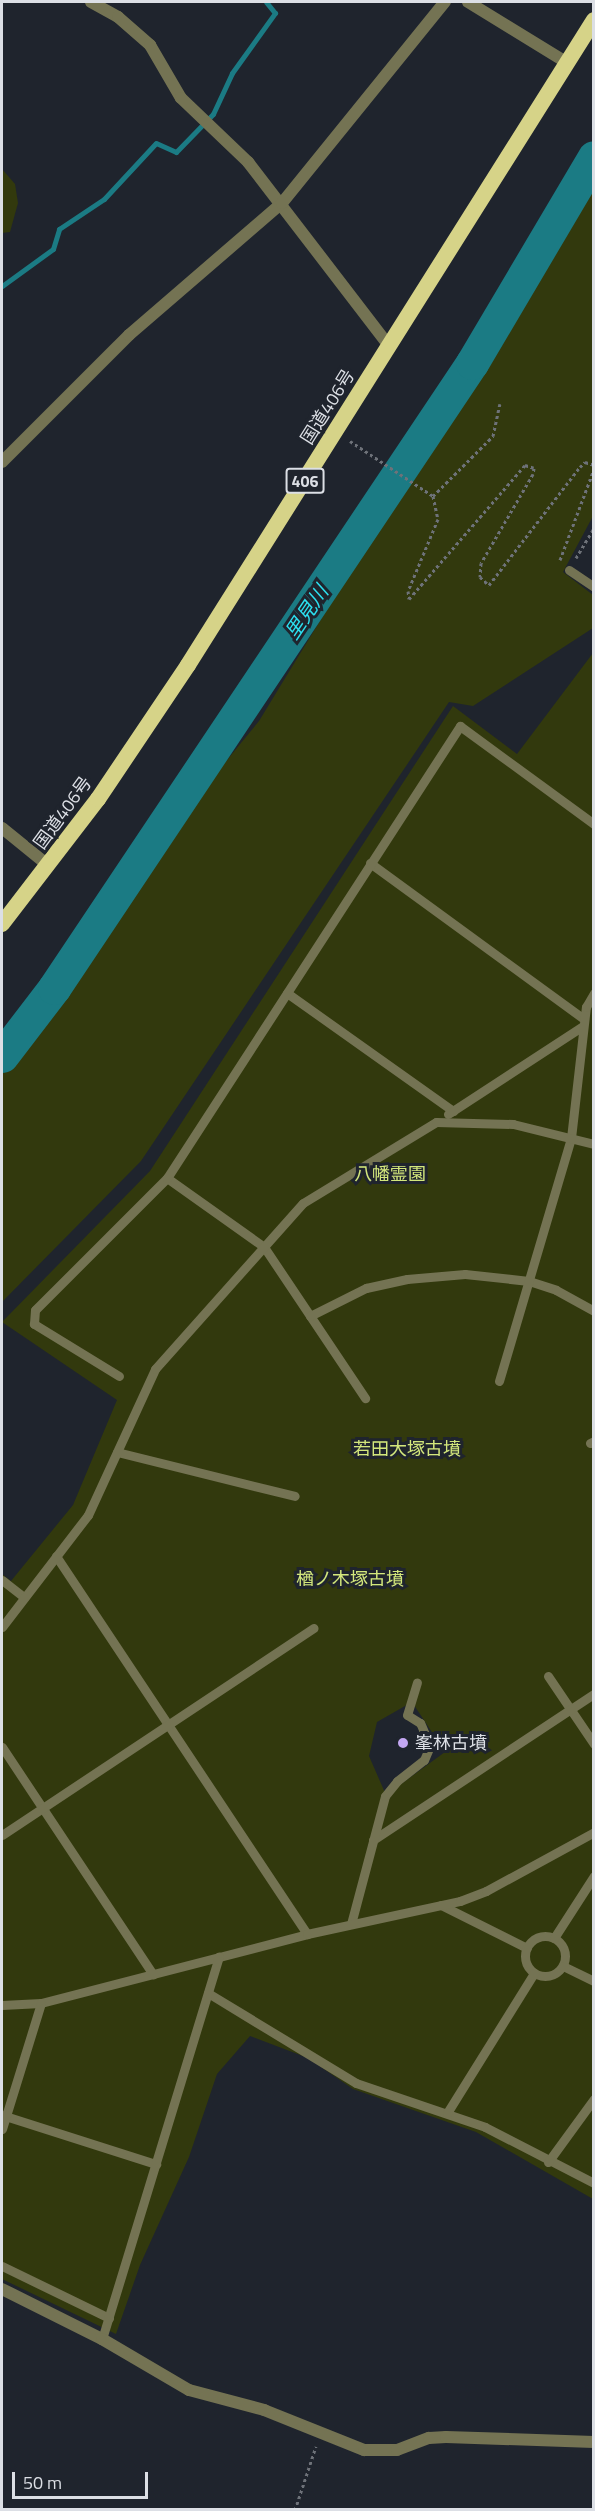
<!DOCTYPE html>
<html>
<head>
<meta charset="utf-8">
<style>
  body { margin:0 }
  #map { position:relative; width:595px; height:2511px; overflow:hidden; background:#1f242d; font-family:"Titillium Web","Noto Sans JP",sans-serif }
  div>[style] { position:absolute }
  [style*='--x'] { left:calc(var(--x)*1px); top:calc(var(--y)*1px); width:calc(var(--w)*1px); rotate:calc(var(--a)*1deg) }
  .green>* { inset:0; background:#32390d }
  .stream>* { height:5px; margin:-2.5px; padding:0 2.5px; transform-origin:2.5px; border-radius:2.5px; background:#1b7b84 }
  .river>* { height:33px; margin:-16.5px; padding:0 16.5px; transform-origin:16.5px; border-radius:16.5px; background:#1b7b84 }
  .path>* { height:3px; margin-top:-1.5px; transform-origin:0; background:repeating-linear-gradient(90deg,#6e7279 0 3px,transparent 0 6px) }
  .service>* { height:9px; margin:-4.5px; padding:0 4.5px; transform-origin:4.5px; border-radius:4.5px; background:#747353 }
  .service>.ring { margin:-4.5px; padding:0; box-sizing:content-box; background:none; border:9px solid #747353; border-radius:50% }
  .minor>* { height:12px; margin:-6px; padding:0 6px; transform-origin:6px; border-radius:6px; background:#747353 }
  .trunk>* { height:16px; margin:-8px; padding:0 8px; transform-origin:8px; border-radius:8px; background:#d6d388 }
  .dots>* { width:16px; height:16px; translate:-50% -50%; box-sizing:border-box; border:3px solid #1f242d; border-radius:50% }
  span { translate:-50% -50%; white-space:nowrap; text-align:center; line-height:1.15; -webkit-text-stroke:6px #1f242d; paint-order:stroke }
  .shield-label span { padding:2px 4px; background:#1f242d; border:2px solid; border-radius:4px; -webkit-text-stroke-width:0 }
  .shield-label { font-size:16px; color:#dcdfe5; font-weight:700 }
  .street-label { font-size:18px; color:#dcdfe5 }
  .park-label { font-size:18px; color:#d3e77c }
  .poi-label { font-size:18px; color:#dcdfe5 }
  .left { translate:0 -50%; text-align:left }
  .water-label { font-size:20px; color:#2ce0f0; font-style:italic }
  .frame { position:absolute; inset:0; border:3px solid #dcdfe5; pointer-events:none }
  .scale { position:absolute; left:12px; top:2472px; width:136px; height:27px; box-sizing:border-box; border:3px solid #dcdfe5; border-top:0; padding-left:8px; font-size:18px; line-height:21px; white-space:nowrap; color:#dcdfe5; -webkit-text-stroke:4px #1f242d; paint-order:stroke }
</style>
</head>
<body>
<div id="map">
  <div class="green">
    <div style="clip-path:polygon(2px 169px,15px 184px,18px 203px,10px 232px,2px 233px)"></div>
    <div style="clip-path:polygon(593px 169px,593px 516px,563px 572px,593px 595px,593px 628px,473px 706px,449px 702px,141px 1161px,2px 1302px,2px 1059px,73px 972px,117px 894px,259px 721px,410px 473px,509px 290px)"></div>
    <div style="clip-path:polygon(evenodd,593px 653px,593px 2199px,476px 2132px,353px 2089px,308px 2058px,250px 2036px,217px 2074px,189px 2157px,140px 2265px,116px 2334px,2px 2279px,2px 1574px,11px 1581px,73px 1505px,117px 1400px,2px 1322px,150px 1171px,453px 706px,517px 754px,593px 653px,412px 1702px,445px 1752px,386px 1795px,369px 1756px,377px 1722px,412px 1702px)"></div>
  </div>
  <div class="stream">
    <div style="--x:2;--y:286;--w:63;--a:-36"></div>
    <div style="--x:53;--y:249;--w:21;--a:-73"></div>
    <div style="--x:59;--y:229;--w:54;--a:-33.7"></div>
    <div style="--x:104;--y:199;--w:76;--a:-47.1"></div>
    <div style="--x:156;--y:143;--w:22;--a:24"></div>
    <div style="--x:176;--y:152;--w:53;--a:-45.8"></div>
    <div style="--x:213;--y:114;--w:45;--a:-65.1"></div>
    <div style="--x:232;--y:73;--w:74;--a:-54.4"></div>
    <div style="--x:275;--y:13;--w:14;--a:-129"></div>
  </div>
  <div class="river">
    <div style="--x:2;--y:1056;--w:86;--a:-52.6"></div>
    <div style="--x:54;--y:988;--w:752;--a:-56.23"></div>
    <div style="--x:472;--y:363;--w:239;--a:-59.4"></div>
  </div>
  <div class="path">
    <div style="--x:350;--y:441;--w:100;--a:33.5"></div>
    <div style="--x:433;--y:496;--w:24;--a:78"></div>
    <div style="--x:438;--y:519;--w:78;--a:112.6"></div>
    <div style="--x:408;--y:591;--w:8;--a:83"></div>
    <div style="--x:409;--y:599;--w:177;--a:-49.1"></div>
    <div style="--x:525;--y:465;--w:9;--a:18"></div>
    <div style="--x:534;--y:468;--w:6;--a:99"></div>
    <div style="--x:533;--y:474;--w:103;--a:120.3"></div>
    <div style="--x:481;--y:563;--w:14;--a:94"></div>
    <div style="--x:480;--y:577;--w:12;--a:42"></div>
    <div style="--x:489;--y:585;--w:149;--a:-52.4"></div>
    <div style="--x:580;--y:467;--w:7;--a:-45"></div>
    <div style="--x:585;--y:462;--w:9;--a:18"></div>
    <div style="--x:433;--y:496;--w:85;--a:-45"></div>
    <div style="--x:493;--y:436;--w:33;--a:-78"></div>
    <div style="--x:576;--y:558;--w:35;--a:-59"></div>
    <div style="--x:560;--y:560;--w:97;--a:-69.5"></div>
    <div style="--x:295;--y:2510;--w:67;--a:-71.8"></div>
  </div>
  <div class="service">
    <div style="--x:569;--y:570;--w:30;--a:34"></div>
    <div style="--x:370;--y:863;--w:265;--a:36.1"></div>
    <div style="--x:287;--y:993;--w:204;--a:35.4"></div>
    <div style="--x:448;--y:1114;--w:161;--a:-33.1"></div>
    <div style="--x:167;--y:1178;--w:119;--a:35.4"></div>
    <div style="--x:264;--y:1247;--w:182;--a:56.2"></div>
    <div style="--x:310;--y:1316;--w:63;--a:-26.6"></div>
    <div style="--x:366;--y:1288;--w:42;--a:-12.4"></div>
    <div style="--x:407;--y:1279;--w:58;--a:-4.9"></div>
    <div style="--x:465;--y:1274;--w:64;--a:6.2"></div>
    <div style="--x:529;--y:1281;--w:28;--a:18"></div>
    <div style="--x:556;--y:1290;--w:43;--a:28.9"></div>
    <div style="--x:119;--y:1376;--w:100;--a:-148.5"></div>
    <div style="--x:34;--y:1324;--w:14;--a:-86"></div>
    <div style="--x:35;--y:1310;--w:187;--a:-45"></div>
    <div style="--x:167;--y:1178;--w:539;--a:-57.05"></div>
    <div style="--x:460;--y:726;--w:166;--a:36.2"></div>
    <div style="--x:499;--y:1381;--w:253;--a:-73.5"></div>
    <div style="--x:571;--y:1138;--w:132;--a:-83.5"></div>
    <div style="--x:586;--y:1007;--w:16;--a:-60"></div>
    <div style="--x:590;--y:1443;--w:4;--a:-27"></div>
    <div style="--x:117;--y:1452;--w:183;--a:13.9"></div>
    <div style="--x:56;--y:1556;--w:454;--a:56.4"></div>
    <div style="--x:2;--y:1580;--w:28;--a:38"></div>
    <div style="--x:2;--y:1627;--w:141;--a:-52.5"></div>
    <div style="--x:88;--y:1515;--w:161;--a:-65.3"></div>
    <div style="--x:155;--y:1369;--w:222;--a:-48.3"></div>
    <div style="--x:303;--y:1203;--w:156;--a:-31.3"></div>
    <div style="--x:436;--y:1122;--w:77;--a:1.5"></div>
    <div style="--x:513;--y:1124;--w:83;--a:13.9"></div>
    <div style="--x:548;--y:1676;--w:82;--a:55.9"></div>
    <div style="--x:2;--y:1747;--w:273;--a:56.4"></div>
    <div style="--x:2;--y:1835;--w:374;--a:-33.6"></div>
    <div style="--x:373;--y:1840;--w:265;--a:-33.5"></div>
    <div style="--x:441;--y:1905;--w:96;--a:26.6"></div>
    <div style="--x:351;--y:1924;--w:132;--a:-75.1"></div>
    <div style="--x:385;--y:1796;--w:19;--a:-51"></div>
    <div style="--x:397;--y:1781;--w:34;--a:-38"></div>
    <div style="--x:424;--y:1760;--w:15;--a:-67"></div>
    <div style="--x:430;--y:1746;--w:25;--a:-113"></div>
    <div style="--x:420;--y:1723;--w:15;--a:-148"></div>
    <div style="--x:407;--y:1715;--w:34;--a:-73"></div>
    <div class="ring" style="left:525px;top:1936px;width:31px;height:31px"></div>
    <div style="--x:554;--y:1938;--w:74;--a:-57.2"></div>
    <div style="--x:563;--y:1966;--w:34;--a:26"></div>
    <div style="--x:208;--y:1993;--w:173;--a:31.3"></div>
    <div style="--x:356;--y:2083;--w:136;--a:18.8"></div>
    <div style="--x:485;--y:2127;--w:123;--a:27.2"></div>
    <div style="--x:2;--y:2005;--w:39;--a:-3"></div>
    <div style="--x:41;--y:2003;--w:275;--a:-14.5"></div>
    <div style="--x:307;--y:1934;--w:157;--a:-12.2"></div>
    <div style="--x:460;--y:1901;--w:28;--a:-21"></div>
    <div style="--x:486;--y:1891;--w:123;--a:-28.6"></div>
    <div style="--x:447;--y:2113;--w:165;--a:-58.1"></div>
    <div style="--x:2;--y:2115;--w:162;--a:17.7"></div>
    <div style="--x:2;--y:2129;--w:132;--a:-72.8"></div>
    <div style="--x:548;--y:2162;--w:78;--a:-53.9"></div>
    <div style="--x:2;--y:2266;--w:119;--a:25.9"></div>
    <div style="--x:102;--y:2339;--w:400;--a:-73"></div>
  </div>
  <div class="minor">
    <div style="--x:91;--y:2;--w:31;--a:29"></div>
    <div style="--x:118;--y:17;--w:43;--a:41.2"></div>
    <div style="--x:150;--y:45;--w:61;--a:59.7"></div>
    <div style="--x:181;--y:98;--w:93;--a:43.7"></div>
    <div style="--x:248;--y:162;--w:232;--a:52.5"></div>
    <div style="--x:468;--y:2;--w:115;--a:31.5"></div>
    <div style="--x:2;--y:462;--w:180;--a:-45"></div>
    <div style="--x:129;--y:335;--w:202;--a:-40.8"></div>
    <div style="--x:282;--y:203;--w:259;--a:-51"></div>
    <div style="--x:2;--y:828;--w:60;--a:39"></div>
    <div style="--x:2;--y:2289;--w:112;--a:26.6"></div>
    <div style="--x:102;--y:2339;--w:101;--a:30.4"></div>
    <div style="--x:189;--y:2390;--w:78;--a:14.9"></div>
    <div style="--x:264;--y:2410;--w:108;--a:21.8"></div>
    <div style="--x:364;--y:2450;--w:33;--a:0"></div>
    <div style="--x:397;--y:2450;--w:34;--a:-21"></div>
    <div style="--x:429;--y:2438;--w:17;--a:-3"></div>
    <div style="--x:446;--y:2437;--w:148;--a:1.9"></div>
  </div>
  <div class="trunk">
    <div style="--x:2;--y:924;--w:158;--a:-52.5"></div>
    <div style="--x:98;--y:799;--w:161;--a:-56.1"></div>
    <div style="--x:188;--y:665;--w:762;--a:-57.81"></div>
  </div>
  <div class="dots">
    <div style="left:403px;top:1743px;background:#c3a7f2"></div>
  </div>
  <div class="shield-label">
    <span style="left:305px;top:481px">406</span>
  </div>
  <div class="street-label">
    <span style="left:328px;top:407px;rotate:-58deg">国道406号</span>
    <span style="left:63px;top:813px;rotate:-54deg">国道406号</span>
  </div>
  <div class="park-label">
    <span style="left:390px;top:1174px">八幡霊園</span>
    <span style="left:407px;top:1449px">若田大塚古墳</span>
    <span style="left:350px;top:1579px">楢ノ木塚古墳</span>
  </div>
  <div class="poi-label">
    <span class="left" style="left:415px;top:1743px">峯林古墳</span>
  </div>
  <div class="water-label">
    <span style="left:306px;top:612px;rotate:-56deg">里見川</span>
  </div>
  <div class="frame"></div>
  <div class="scale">50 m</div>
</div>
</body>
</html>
